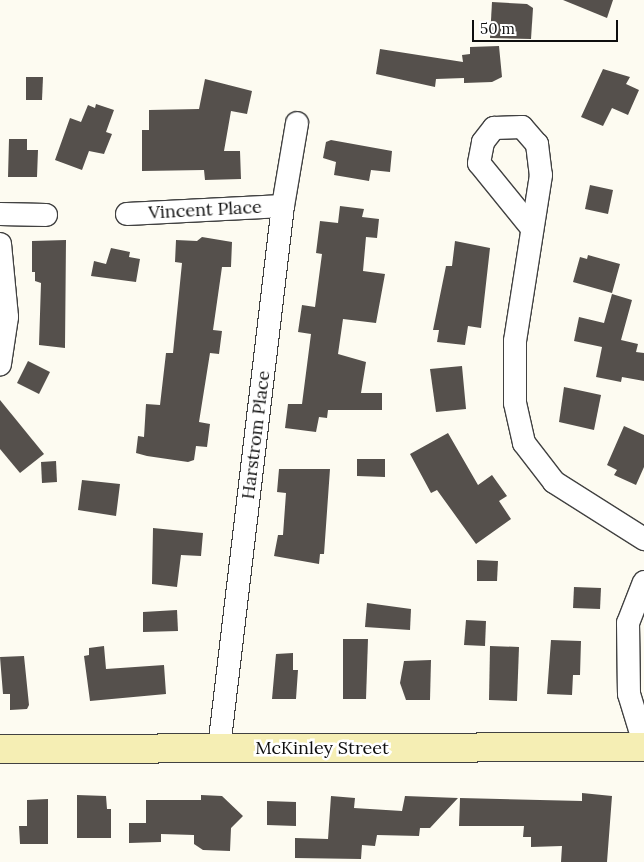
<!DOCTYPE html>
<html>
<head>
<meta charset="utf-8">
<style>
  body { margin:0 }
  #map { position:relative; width:644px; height:862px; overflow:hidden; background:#fdfbf1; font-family:Lora,serif }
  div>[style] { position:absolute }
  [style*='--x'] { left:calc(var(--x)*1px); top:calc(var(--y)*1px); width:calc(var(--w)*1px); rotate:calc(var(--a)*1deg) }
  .building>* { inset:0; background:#55504c }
  .roads { filter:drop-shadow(1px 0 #414141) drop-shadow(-1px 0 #414141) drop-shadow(0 1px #414141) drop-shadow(0 -1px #414141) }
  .street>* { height:22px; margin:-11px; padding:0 11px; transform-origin:11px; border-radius:11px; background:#fff }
  .secondary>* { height:28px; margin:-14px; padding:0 14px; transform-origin:14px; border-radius:14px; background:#f5eeb4 }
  span { translate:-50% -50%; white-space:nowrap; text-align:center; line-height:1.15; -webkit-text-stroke:5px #fff; paint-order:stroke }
  .street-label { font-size:18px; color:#0e0e0e }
  .scale { position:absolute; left:472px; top:20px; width:146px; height:22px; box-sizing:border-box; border:2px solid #0e0e0e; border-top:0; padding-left:6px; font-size:15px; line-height:18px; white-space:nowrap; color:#0e0e0e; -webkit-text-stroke:4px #fff; paint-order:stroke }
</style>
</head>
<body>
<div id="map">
  <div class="building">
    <div style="clip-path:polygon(563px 0,613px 0,607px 18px)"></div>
    <div style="clip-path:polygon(492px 2px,527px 4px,533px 8px,531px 39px,490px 38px)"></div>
    <div style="clip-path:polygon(499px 46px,502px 77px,492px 82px,464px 83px,464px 78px,436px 79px,435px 87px,376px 74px,380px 49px,463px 62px,462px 55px,470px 54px,470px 47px)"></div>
    <div style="clip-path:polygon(603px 69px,630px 77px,626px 84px,639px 90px,628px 115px,612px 108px,603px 126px,581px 117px)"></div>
    <div style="clip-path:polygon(26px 77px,43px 77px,42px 100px,26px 100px)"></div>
    <div style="clip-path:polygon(205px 79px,252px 91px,247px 114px,231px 111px,224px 151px,240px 151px,241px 179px,205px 180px,204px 170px,142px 171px,142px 130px,149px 130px,149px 110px,199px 109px)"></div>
    <div style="clip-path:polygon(96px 104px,114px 110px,106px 132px,112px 134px,104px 154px,89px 151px,82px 170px,55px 160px,70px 118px,81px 122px,88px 105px,95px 108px)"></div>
    <div style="clip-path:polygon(9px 139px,27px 139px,27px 150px,38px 150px,37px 177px,8px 177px)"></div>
    <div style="clip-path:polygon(331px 140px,392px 151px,390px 172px,371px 170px,369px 181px,334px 175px,336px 162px,323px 158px,326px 142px)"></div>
    <div style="clip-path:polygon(590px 185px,613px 190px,608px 214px,585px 209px)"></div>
    <div style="clip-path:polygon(340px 206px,364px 209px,362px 217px,379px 219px,377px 238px,366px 237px,363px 271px,385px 274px,376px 323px,343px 319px,338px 354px,366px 362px,361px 393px,382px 393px,382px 410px,328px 410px,327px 418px,319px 417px,316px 432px,285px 428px,288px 404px,302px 404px,311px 334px,298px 332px,302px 305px,315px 307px,322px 254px,316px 253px,320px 221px,338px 223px)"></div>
    <div style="clip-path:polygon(202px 237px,232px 242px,231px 267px,222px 267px,213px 330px,222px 331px,219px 354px,210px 353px,199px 422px,210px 424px,207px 447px,196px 446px,194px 460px,188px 462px,147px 456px,136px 453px,138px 436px,144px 437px,146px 404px,160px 405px,166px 353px,173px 353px,182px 263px,175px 262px,176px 240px,197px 241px)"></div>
    <div style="clip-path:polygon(66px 240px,65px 348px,39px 345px,41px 283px,35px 281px,35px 272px,32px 272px,32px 241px)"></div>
    <div style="clip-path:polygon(455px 241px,490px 248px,481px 328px,468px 326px,465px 345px,437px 342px,439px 330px,433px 330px,446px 266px,452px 266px)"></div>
    <div style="clip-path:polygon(111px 248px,130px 252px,129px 257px,140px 259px,136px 282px,91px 276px,94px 261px,106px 264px)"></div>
    <div style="clip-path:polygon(588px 255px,620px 264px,612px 293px,573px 282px,580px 257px,587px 259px)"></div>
    <div style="clip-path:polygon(612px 294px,632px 300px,621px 340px,638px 344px,636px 352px,644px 353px,644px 381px,622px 377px,621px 382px,596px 377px,602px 347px,574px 341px,579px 317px,604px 323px)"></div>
    <div style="clip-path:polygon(28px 361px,50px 372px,39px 394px,17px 383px)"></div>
    <div style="clip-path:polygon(462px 366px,466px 409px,436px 412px,430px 369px)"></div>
    <div style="clip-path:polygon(564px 387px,601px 395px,594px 430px,559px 422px)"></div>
    <div style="clip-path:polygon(0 400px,44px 454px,20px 473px,0 449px)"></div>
    <div style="clip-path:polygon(624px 426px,644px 435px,644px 467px,636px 485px,614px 475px,617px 470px,607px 465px)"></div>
    <div style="clip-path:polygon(448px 433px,478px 485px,492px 475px,507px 496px,499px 501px,511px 519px,476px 544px,437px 490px,431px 493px,410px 454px)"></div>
    <div style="clip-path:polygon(357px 459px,385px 459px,385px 477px,357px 476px)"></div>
    <div style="clip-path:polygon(56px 461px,57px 482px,42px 483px,41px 462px)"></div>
    <div style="clip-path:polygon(279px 469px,330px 469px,324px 554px,320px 554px,319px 564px,274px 556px,278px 535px,283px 535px,286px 493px,277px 492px)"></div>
    <div style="clip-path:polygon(82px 480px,120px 484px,116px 516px,78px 510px)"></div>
    <div style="clip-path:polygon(153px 528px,203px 533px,201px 556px,181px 555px,177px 587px,152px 584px)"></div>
    <div style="clip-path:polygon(477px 560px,498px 561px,497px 581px,477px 581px)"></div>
    <div style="clip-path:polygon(574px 587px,601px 588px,600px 609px,573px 608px)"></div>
    <div style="clip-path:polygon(367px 603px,411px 609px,410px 630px,365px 627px)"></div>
    <div style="clip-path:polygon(177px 610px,178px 631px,143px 632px,143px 612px)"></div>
    <div style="clip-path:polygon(466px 620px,486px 621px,485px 646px,464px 645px)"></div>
    <div style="clip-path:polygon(343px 639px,368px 639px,366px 699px,343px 699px)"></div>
    <div style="clip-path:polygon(551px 640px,581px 641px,580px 675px,573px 675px,572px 695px,547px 694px)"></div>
    <div style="clip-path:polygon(104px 646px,106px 669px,164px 665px,166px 694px,90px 701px,84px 656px,89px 655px,89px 648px)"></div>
    <div style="clip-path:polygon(490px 646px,519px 647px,517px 701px,489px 700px)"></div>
    <div style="clip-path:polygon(293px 653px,293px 670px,298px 670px,296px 699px,272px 699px,276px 654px)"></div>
    <div style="clip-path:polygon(24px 656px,29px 705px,27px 709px,10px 710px,10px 694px,3px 694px,0 657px)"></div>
    <div style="clip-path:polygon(431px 660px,430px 700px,406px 700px,400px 683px,404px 661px)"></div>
    <div style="clip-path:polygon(582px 793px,612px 796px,607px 862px,561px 862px,562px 846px,531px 847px,531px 837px,523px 837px,524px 826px,459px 826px,460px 798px,582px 801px)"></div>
    <div style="clip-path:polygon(77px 795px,106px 796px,107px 809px,111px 809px,111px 838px,77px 838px)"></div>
    <div style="clip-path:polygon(201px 795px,222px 796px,243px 816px,231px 828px,230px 851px,203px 850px,194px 844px,194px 835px,161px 834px,161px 842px,129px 843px,129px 823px,146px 823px,146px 800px,201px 800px)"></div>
    <div style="clip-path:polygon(331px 796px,355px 798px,354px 808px,402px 811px,405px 796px,458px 798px,430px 828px,420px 828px,419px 836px,377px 835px,375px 846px,362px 845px,361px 859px,295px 858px,295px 838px,328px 839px)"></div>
    <div style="clip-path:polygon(48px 799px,48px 844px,20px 844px,19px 826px,27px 826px,27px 800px)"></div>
    <div style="clip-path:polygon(267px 801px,296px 802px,296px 826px,267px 825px)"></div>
  </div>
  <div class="roads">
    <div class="street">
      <div style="--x:0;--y:214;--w:46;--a:1.2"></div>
      <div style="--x:127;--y:214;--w:156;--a:-2.9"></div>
      <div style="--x:531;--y:227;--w:82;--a:-129.1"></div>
      <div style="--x:479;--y:163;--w:21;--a:-79"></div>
      <div style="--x:483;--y:142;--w:18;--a:-52"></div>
      <div style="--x:494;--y:128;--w:28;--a:-2"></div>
      <div style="--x:522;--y:127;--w:23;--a:49"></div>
      <div style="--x:537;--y:144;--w:31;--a:83"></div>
      <div style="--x:541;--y:175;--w:168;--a:98.9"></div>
      <div style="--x:515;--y:341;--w:62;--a:90"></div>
      <div style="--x:515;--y:403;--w:41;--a:77.3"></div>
      <div style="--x:524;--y:443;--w:49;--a:52.4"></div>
      <div style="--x:554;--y:482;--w:107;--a:32.3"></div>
      <div style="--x:0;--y:244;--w:73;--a:84.5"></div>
      <div style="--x:7;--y:317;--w:48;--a:98.5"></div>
      <div style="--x:644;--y:582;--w:44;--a:111.3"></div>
      <div style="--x:628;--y:623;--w:71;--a:89.2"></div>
      <div style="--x:629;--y:694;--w:51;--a:73"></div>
      <div style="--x:219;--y:748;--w:546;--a:-83.27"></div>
      <div style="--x:283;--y:206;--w:84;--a:-80.4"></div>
    </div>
    <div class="secondary">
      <div style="--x:0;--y:749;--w:644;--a:-0.18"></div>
    </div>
  </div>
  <div class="street-label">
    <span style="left:205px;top:210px;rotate:-3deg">Vincent Place</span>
    <span style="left:256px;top:435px;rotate:-83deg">Harstrom Place</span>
    <span style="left:322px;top:748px">McKinley Street</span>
  </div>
  <div class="scale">50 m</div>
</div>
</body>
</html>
